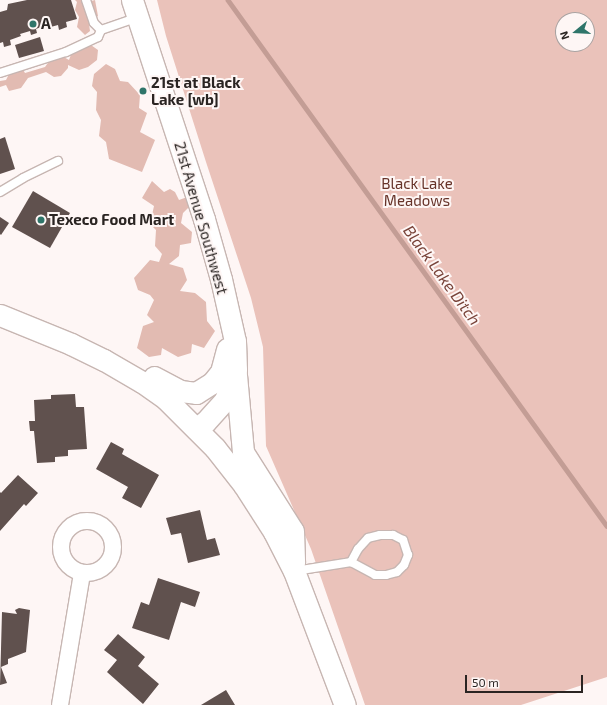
<!DOCTYPE html>
<html>
<head>
<meta charset="utf-8">
<style>
  body { margin:0 }
  #map { position:relative; width:607px; height:705px; overflow:hidden; background:#fef6f5; font-family:"Exo 2",sans-serif }
  div>[style] { position:absolute }
  [style*='--x'] { left:calc(var(--x)*1px); top:calc(var(--y)*1px); width:calc(var(--w)*1px); rotate:calc(var(--a)*1deg) }
  .green>* { inset:0; background:#eac2ba }
  .forest>* { inset:0; background:#e2bbb2 }
  .stream>* { height:4.5px; margin:-2.25px; padding:0 2.25px; transform-origin:2.25px; border-radius:2.25px; background:#c39d95 }
  .building>* { inset:0; background:#60514e }
  .roads { filter:drop-shadow(1px 0 #c7b6b2) drop-shadow(-1px 0 #c7b6b2) drop-shadow(0 1px #c7b6b2) drop-shadow(0 -1px #c7b6b2) }
  .service>* { height:8px; margin:-4px; padding:0 4px; transform-origin:4px; border-radius:4px; background:#fff }
  .minor>* { height:16px; margin:-8px; padding:0 8px; transform-origin:8px; border-radius:8px; background:#fff }
  .minor>.ring { margin:-8px; padding:0; box-sizing:content-box; background:none; border:16px solid #fff; border-radius:50% }
  .tertiary>* { height:21px; margin:-10.5px; padding:0 10.5px; transform-origin:10.5px; border-radius:10.5px; background:#fff }
  .dots>* { width:11px; height:11px; translate:-50% -50%; box-sizing:border-box; border:2px solid #fef6f5; border-radius:50% }
  span { translate:-50% -50%; white-space:nowrap; text-align:center; line-height:1.15; -webkit-text-stroke:4px #fef6f5; paint-order:stroke }
  .poi-label { font-size:15px; color:#2a2422; font-weight:700 }
  .left { translate:0 -50%; text-align:left }
  .park-label { font-size:15px; color:#673329 }
  .street-label { font-size:15px; color:#2a2422 }
  .water-label { font-size:16px; color:#794339; font-style:italic }
  .north { position:absolute; left:555px; top:12px; width:40px; height:40px; box-sizing:border-box; background:#fef6f5; border:1px solid #a9a2a1; border-radius:50%; rotate:252deg; font-size:11px; font-weight:700; line-height:16px; text-align:center; color:#2a2422 }
  .north::after { content:''; display:block; margin:auto; width:14px; height:18px; background:#2f756a; clip-path:polygon(50% 0,100% 100%,50% 72%,0 100%) }
  .scale { position:absolute; left:465px; top:675px; width:118px; height:18px; box-sizing:border-box; border:2px solid #2a2422; border-top:0; padding-left:5px; font-size:12px; line-height:14px; white-space:nowrap; color:#2a2422; -webkit-text-stroke:3px #fef6f5; paint-order:stroke }
</style>
</head>
<body>
<div id="map">
  <div class="green">
    <div style="clip-path:polygon(evenodd,157px 0,607px 0,607px 677px,521px 705px,365px 705px,311px 549px,266px 446px,263px 347px,251px 298px,206px 162px,166px 36px,157px 0,563px 20px,587px 20px,587px 44px,563px 44px,563px 20px)"></div>
  </div>
  <div class="forest">
    <div style="clip-path:polygon(75px 0,84px 0,84px 3px,95px 0,98px 16px,89px 24px,90px 31px,85px 35px,77px 27px,79px 17px,75px 10px,77px 2px)"></div>
    <div style="clip-path:polygon(88px 43px,98px 50px,97px 60px,88px 67px,79px 70px,68px 65px,68px 68px,61px 76px,54px 77px,46px 72px,28px 78px,21px 88px,9px 91px,6px 85px,0 87px,0 81px,6px 80px,11px 70px,22px 68px,25px 73px,45px 67px,53px 56px,62px 56px,69px 60px,73px 49px)"></div>
    <div style="clip-path:polygon(106px 64px,115px 69px,120px 81px,128px 82px,140px 95px,139px 108px,147px 113px,140px 132px,155px 140px,142px 172px,109px 159px,106px 142px,99px 136px,101px 120px,96px 110px,97px 92px,92px 86px,94px 74px)"></div>
    <div style="clip-path:polygon(152px 181px,164px 192px,170px 189px,175px 192px,179px 200px,190px 196px,193px 203px,183px 213px,181px 223px,192px 232px,191px 243px,180px 245px,179px 256px,169px 264px,183px 268px,187px 280px,180px 291px,195px 293px,206px 302px,207px 321px,215px 331px,204px 348px,192px 344px,191px 353px,178px 357px,162px 348px,161px 355px,149px 357px,137px 348px,143px 326px,154px 322px,147px 315px,154px 300px,150px 295px,138px 290px,134px 278px,150px 260px,159px 262px,162px 254px,155px 246px,156px 230px,150px 224px,154px 206px,142px 198px)"></div>
  </div>
  <div class="stream">
    <div style="--x:228;--y:0;--w:648;--a:54.23"></div>
  </div>
  <div class="building">
    <div style="clip-path:polygon(27px 0,71px 0,77px 19px,66px 22px,67px 27px,59px 30px,58px 25px,47px 28px,46px 25px,36px 29px,37px 33px,31px 35px,30px 31px,20px 34px,21px 36px,10px 40px,11px 45px,4px 47px,3px 42px,0 43px,0 12px,7px 10px,8px 4px)"></div>
    <div style="clip-path:polygon(40px 37px,44px 51px,19px 58px,15px 45px)"></div>
    <div style="clip-path:polygon(5px 137px,15px 169px,0 174px,0 139px)"></div>
    <div style="clip-path:polygon(33px 191px,70px 213px,50px 248px,12px 227px)"></div>
    <div style="clip-path:polygon(0 217px,9px 223px,1px 235px,0 234px)"></div>
    <div style="clip-path:polygon(75px 394px,76px 407px,84px 407px,87px 449px,68px 450px,68px 456px,55px 457px,55px 462px,37px 463px,34px 431px,30px 431px,29px 421px,35px 421px,34px 400px,51px 399px,51px 395px)"></div>
    <div style="clip-path:polygon(111px 442px,124px 449px,122px 454px,159px 475px,141px 508px,122px 498px,128px 487px,96px 469px)"></div>
    <div style="clip-path:polygon(18px 475px,38px 493px,26px 506px,24px 504px,0 531px,0 492px,1px 493px)"></div>
    <div style="clip-path:polygon(200px 510px,207px 540px,215px 538px,220px 555px,188px 563px,181px 533px,171px 535px,166px 518px)"></div>
    <div style="clip-path:polygon(158px 578px,200px 592px,195px 607px,181px 602px,169px 640px,132px 628px,141px 602px,149px 605px)"></div>
    <div style="clip-path:polygon(19px 608px,30px 610px,26px 652px,8px 659px,8px 664px,1px 667px,7px 683px,0 685px,2px 612px,17px 614px,15px 610px)"></div>
    <div style="clip-path:polygon(118px 634px,145px 657px,138px 666px,159px 684px,143px 704px,107px 672px,117px 660px,104px 650px)"></div>
    <div style="clip-path:polygon(226px 690px,235px 705px,201px 705px)"></div>
  </div>
  <div class="roads">
    <div class="service">
      <div style="--x:86;--y:0;--w:24;--a:71"></div>
      <div style="--x:94;--y:23;--w:10;--a:45"></div>
      <div style="--x:0;--y:73;--w:69;--a:-17.7"></div>
      <div style="--x:66;--y:52;--w:35;--a:-25"></div>
      <div style="--x:98;--y:37;--w:8;--a:-67"></div>
      <div style="--x:101;--y:30;--w:39;--a:-19"></div>
      <div style="--x:0;--y:192;--w:27;--a:-31"></div>
      <div style="--x:23;--y:178;--w:39;--a:-26"></div>
      <div style="--x:295;--y:571;--w:57;--a:-9.1"></div>
      <div style="--x:351;--y:562;--w:27;--a:28"></div>
      <div style="--x:375;--y:575;--w:11;--a:0"></div>
      <div style="--x:386;--y:575;--w:11;--a:-15"></div>
      <div style="--x:397;--y:572;--w:10;--a:-45"></div>
      <div style="--x:404;--y:565;--w:11;--a:-68"></div>
      <div style="--x:408;--y:555;--w:16;--a:-108"></div>
      <div style="--x:403;--y:540;--w:11;--a:-153"></div>
      <div style="--x:393;--y:535;--w:13;--a:180"></div>
      <div style="--x:380;--y:535;--w:12;--a:166"></div>
      <div style="--x:368;--y:538;--w:15;--a:132"></div>
      <div style="--x:358;--y:549;--w:15;--a:118"></div>
    </div>
    <div class="minor">
      <div class="ring" style="left:61px;top:521px;width:36px;height:36px"></div>
      <div style="--x:60;--y:705;--w:134;--a:-80.5"></div>
    </div>
    <div class="tertiary">
      <div style="--x:132;--y:0;--w:231;--a:71.8"></div>
      <div style="--x:204;--y:219;--w:62;--a:74.2"></div>
      <div style="--x:221;--y:279;--w:64;--a:77.3"></div>
      <div style="--x:235;--y:341;--w:29;--a:88"></div>
      <div style="--x:236;--y:370;--w:32;--a:110"></div>
      <div style="--x:225;--y:400;--w:30;--a:132"></div>
      <div style="--x:205;--y:422;--w:10;--a:143"></div>
      <div style="--x:0;--y:315;--w:77;--a:22.2"></div>
      <div style="--x:71;--y:344;--w:37;--a:26"></div>
      <div style="--x:104;--y:360;--w:44;--a:30.1"></div>
      <div style="--x:142;--y:382;--w:29;--a:35"></div>
      <div style="--x:166;--y:399;--w:69;--a:45"></div>
      <div style="--x:215;--y:448;--w:47;--a:51.9"></div>
      <div style="--x:244;--y:485;--w:56;--a:57.4"></div>
      <div style="--x:274;--y:532;--w:44;--a:62.9"></div>
      <div style="--x:294;--y:571;--w:143;--a:69.2"></div>
      <div style="--x:236;--y:375;--w:77;--a:84.8"></div>
      <div style="--x:243;--y:452;--w:93;--a:57.7"></div>
      <div style="--x:293;--y:531;--w:32;--a:88"></div>
      <div style="--x:154;--y:377;--w:30;--a:28"></div>
      <div style="--x:180;--y:391;--w:16;--a:7"></div>
      <div style="--x:196;--y:393;--w:19;--a:-32"></div>
      <div style="--x:212;--y:383;--w:14;--a:-51"></div>
      <div style="--x:221;--y:372;--w:24;--a:-75"></div>
    </div>
  </div>
  <div class="dots">
    <div style="left:33px;top:24px;background:#2f756a"></div>
    <div style="left:143px;top:91px;background:#2f756a"></div>
    <div style="left:41px;top:220px;background:#2f756a"></div>
  </div>
  <div class="poi-label">
    <span class="left" style="left:41px;top:24px">A</span>
    <span class="left" style="left:151px;top:91px">21st at Black<br>Lake [wb]</span>
    <span class="left" style="left:49px;top:220px">Texeco Food Mart</span>
  </div>
  <div class="park-label">
    <span style="left:417px;top:192px">Black Lake<br>Meadows</span>
  </div>
  <div class="street-label">
    <span style="left:201px;top:218px;rotate:74deg">21st Avenue Southwest</span>
  </div>
  <div class="water-label">
    <span style="left:442px;top:275px;rotate:54deg">Black Lake Ditch</span>
  </div>
  <div class="north">N</div>
  <div class="scale">50 m</div>
</div>
</body>
</html>
